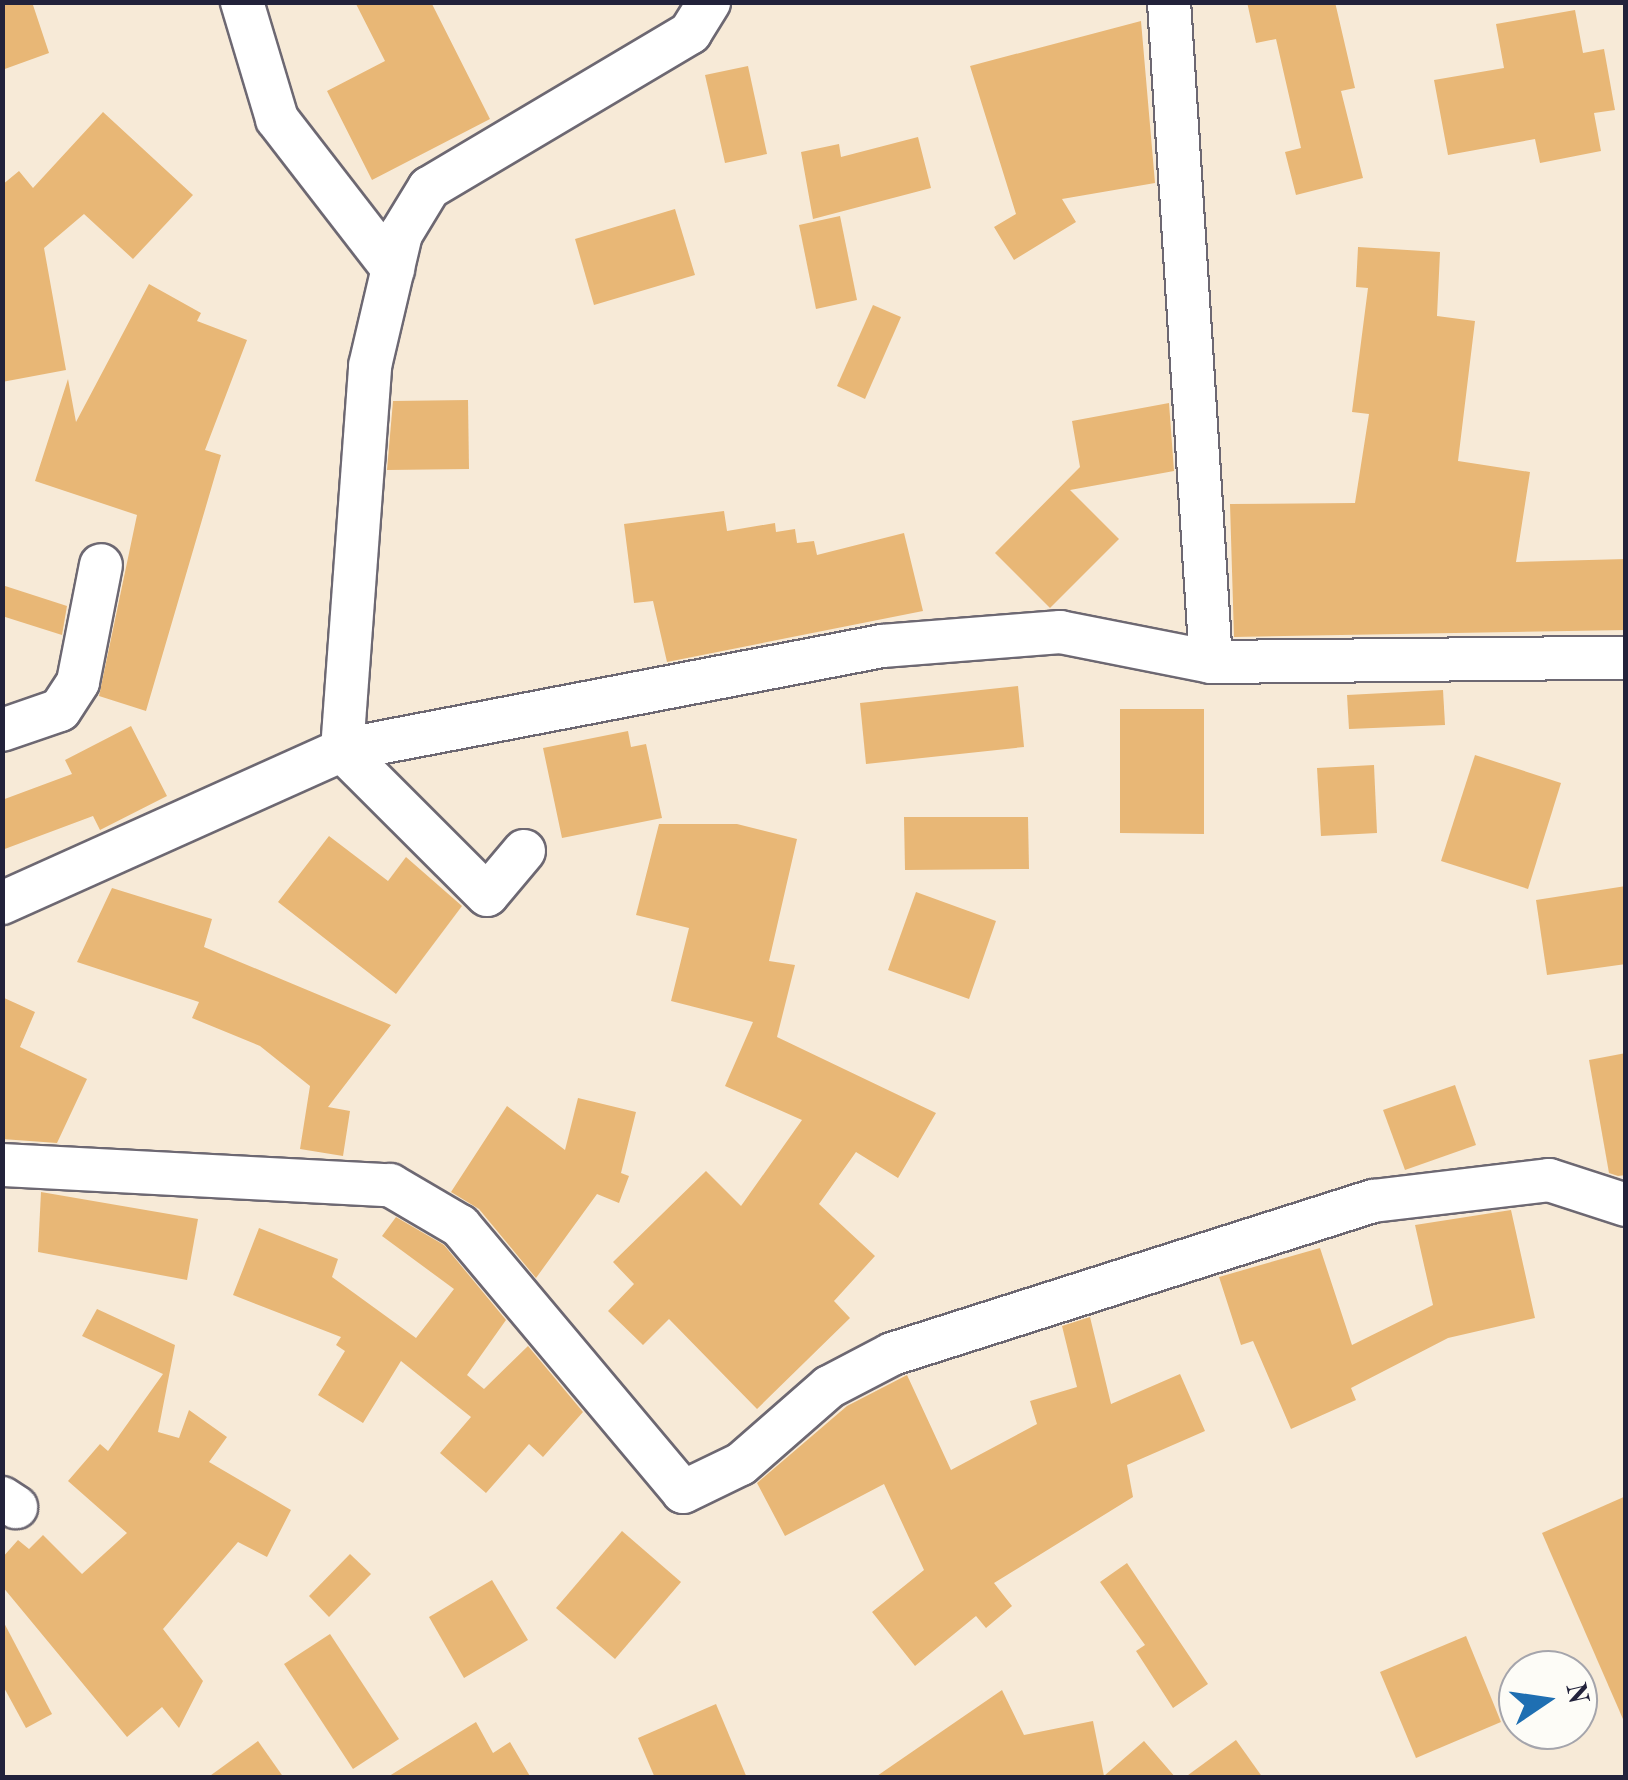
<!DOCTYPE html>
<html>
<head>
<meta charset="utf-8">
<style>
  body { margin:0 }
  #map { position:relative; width:1628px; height:1780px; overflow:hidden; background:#f7ead7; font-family:"Old Standard TT",serif }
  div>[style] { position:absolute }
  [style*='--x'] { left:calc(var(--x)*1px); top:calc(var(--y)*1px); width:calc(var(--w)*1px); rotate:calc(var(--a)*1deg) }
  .building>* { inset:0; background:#e8b776 }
  .roads { filter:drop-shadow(2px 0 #6d6872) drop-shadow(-2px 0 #6d6872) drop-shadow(0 2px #6d6872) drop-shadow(0 -2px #6d6872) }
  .minor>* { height:42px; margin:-21px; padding:0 21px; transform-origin:21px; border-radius:21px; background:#fff }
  span { translate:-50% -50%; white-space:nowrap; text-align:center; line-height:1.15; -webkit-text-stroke:8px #fdfcf7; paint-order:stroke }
  .frame { position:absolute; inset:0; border:5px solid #22223b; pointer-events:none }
  .north { position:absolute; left:1498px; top:1650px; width:100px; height:100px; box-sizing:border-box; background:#fdfcf7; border:2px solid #a5a5ac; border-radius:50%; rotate:77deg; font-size:28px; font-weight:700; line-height:40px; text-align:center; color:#22223b }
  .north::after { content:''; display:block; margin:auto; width:35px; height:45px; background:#1f6fb2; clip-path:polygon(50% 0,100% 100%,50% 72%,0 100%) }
</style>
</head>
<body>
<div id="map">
  <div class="building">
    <div style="clip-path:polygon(2px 2px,32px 2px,49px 53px,2px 70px)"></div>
    <div style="clip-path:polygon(355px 2px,431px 2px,490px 119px,372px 180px,327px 91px,385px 61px)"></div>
    <div style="clip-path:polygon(1247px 2px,1335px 2px,1355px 88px,1341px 91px,1363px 178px,1296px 195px,1285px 152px,1301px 148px,1276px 39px,1256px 43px)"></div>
    <div style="clip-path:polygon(1575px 10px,1583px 53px,1604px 49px,1615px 110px,1594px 113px,1601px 151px,1540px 163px,1535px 139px,1448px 155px,1434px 80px,1504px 68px,1496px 24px)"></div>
    <div style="clip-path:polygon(1141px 21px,1155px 183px,1062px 199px,1076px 222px,1014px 260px,994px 227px,1016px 214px,970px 66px)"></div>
    <div style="clip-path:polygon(748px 66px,767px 154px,725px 163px,705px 75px)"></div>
    <div style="clip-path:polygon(103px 112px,193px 195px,133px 259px,84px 214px,44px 248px,66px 370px,2px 382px,2px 185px,19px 171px,33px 188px)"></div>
    <div style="clip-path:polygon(918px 137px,931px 188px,813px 219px,801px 152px,839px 144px,841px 157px)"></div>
    <div style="clip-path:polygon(675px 209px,695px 275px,594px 305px,575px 239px)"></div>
    <div style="clip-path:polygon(840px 216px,857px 300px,816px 309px,799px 225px)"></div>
    <div style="clip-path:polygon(1358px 247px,1440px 252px,1437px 316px,1475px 321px,1458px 461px,1530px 472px,1516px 562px,1626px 559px,1626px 630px,1234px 637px,1230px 504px,1355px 503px,1369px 414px,1352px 412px,1368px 288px,1356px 287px)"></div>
    <div style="clip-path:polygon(149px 284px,201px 313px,197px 321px,247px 340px,205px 450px,221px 455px,146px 711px,99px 696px,137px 515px,35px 481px,68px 379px,76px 422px)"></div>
    <div style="clip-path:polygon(873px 305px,901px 317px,865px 399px,837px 386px)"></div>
    <div style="clip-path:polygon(468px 400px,469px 469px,387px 470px,393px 401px)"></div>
    <div style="clip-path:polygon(1169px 403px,1174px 471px,1070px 490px,1119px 539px,1050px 608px,995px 553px,1080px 467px,1072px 421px)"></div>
    <div style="clip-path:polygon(724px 511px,727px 531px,775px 523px,776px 532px,795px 529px,797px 543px,814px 541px,817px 555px,904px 533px,923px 611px,667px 662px,653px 601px,634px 603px,624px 524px)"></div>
    <div style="clip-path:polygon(2px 585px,67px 606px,62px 635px,2px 616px)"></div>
    <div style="clip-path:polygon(1018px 686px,1024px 747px,866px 764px,860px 703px)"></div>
    <div style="clip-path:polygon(1443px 690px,1445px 725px,1349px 729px,1347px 695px)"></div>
    <div style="clip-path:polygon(1120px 709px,1204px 709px,1204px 834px,1120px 833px)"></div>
    <div style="clip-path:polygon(131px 726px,167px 796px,100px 830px,93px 816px,2px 850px,2px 800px,72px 774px,65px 760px)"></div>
    <div style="clip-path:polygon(628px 731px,631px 747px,646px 744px,662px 818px,562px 838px,543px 748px)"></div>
    <div style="clip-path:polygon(1475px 755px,1561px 783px,1528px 889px,1441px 861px)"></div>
    <div style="clip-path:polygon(1374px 765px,1377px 833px,1321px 836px,1317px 768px)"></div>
    <div style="clip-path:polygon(904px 817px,1028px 817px,1029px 869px,905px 870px)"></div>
    <div style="clip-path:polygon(659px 824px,737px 824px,797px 839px,769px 961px,795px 965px,777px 1037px,936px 1113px,898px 1178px,856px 1152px,819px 1204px,875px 1256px,834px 1301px,850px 1318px,757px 1409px,669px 1319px,643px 1345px,608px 1311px,634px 1284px,613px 1262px,706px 1171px,741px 1206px,802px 1120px,725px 1086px,753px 1022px,671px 1001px,689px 928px,636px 915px)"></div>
    <div style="clip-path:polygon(329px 836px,388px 881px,406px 857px,462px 906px,396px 994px,278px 902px)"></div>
    <div style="clip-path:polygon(1626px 886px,1626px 964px,1547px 975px,1536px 900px)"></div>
    <div style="clip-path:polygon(112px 888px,212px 919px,204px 947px,391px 1025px,328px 1107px,350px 1111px,343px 1156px,300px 1149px,310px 1086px,260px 1046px,192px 1018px,199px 1002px,77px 962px)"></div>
    <div style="clip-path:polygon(916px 892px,996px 921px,969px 999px,888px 970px)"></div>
    <div style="clip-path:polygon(2px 997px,35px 1012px,20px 1047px,87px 1079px,57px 1143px,2px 1139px)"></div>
    <div style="clip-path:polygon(1626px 1053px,1626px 1175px,1618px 1176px,1609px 1173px,1589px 1060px)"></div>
    <div style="clip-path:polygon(1455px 1085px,1476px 1145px,1405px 1170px,1383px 1110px)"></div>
    <div style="clip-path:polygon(578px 1098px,636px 1112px,621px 1173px,629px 1176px,619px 1203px,597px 1194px,536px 1278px,479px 1209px,451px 1192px,507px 1106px,565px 1150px)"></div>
    <div style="clip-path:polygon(41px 1192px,198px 1219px,187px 1280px,38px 1252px)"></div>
    <div style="clip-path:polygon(1511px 1210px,1535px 1318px,1448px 1338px,1351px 1388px,1356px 1400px,1291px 1429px,1253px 1341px,1241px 1345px,1219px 1277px,1320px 1248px,1352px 1345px,1433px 1305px,1415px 1225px)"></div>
    <div style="clip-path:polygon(396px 1217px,444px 1245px,506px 1320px,467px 1375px,484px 1389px,528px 1346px,583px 1412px,543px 1457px,529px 1444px,486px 1493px,440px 1453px,471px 1417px,401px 1361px,363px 1423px,318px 1395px,345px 1351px,336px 1345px,341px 1337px,233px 1295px,259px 1228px,338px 1259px,332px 1277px,416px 1338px,454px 1289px,382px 1236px)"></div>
    <div style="clip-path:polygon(97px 1309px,175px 1345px,158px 1432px,179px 1438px,189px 1410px,227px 1437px,209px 1462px,291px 1510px,267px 1557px,238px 1542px,163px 1629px,203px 1681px,179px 1728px,162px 1707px,127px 1737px,2px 1586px,2px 1558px,18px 1540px,29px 1549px,43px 1535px,82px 1574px,127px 1533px,68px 1481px,100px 1444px,108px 1451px,163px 1374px,82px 1336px)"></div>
    <div style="clip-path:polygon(1090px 1317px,1111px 1404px,1180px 1374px,1205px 1431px,1127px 1465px,1133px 1497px,994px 1583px,1012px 1606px,986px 1628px,976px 1616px,915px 1666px,872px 1612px,924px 1570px,884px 1484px,785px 1536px,757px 1483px,847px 1406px,907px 1375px,951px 1470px,1037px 1424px,1030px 1401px,1077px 1387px,1062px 1326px)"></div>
    <div style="clip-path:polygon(1626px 1496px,1626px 1726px,1542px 1533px)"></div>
    <div style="clip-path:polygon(622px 1531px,681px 1582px,615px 1659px,556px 1608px)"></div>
    <div style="clip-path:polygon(350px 1554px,371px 1574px,329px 1617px,309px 1596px)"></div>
    <div style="clip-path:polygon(1127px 1563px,1208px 1684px,1173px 1708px,1136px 1651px,1145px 1645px,1100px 1582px)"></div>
    <div style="clip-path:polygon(492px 1580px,528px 1640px,464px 1678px,429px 1617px)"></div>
    <div style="clip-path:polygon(2px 1619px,52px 1714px,26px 1728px,2px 1684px)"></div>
    <div style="clip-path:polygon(330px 1634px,399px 1739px,353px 1769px,284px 1664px)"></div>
    <div style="clip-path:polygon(1466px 1636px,1501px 1722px,1416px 1758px,1380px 1672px)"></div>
    <div style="clip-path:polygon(1002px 1690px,1024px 1735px,1093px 1721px,1104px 1776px,1144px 1741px,1176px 1778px,874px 1778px)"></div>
    <div style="clip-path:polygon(716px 1704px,747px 1778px,655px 1778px,638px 1738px)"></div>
    <div style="clip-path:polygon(476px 1722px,493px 1753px,510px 1742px,531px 1778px,386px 1778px)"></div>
    <div style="clip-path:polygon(1236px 1740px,1263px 1778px,1184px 1778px)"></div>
    <div style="clip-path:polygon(258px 1741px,284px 1778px,207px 1778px)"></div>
  </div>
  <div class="roads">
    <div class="minor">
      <div style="--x:242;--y:2;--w:122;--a:73.3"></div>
      <div style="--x:277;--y:119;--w:190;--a:52.3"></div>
      <div style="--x:1169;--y:2;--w:661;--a:86.36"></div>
      <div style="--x:1211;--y:662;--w:415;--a:-0.6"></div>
      <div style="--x:2;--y:730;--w:61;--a:-19"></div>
      <div style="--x:60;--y:710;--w:33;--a:-57"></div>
      <div style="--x:78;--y:682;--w:119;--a:-78.9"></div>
      <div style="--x:524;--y:851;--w:57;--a:130.1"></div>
      <div style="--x:487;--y:895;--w:205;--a:-135"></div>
      <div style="--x:342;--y:750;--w:550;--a:-10.9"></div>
      <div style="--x:882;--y:646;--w:179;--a:-4.5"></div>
      <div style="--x:1060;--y:632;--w:154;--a:11.2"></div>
      <div style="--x:2;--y:903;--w:373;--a:-24.2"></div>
      <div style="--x:342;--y:750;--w:385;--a:-85.8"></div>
      <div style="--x:370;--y:366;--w:136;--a:-76.8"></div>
      <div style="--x:401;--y:234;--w:54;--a:-58.7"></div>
      <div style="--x:429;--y:188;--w:304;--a:-30.7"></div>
      <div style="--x:690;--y:33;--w:36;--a:-58"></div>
      <div style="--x:2;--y:1165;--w:389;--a:3"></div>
      <div style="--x:390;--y:1185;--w:81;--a:30.4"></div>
      <div style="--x:460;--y:1226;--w:347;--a:50"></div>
      <div style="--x:683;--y:1492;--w:64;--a:-25.8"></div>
      <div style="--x:741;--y:1464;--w:117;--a:-41.2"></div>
      <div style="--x:829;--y:1387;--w:71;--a:-27.6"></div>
      <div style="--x:892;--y:1354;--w:505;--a:-17.65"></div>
      <div style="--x:1373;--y:1201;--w:177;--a:-6.8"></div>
      <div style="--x:1549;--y:1180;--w:81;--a:18"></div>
      <div style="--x:2;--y:1498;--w:17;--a:33"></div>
    </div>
  </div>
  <div class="frame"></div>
  <div class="north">N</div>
</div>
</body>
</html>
